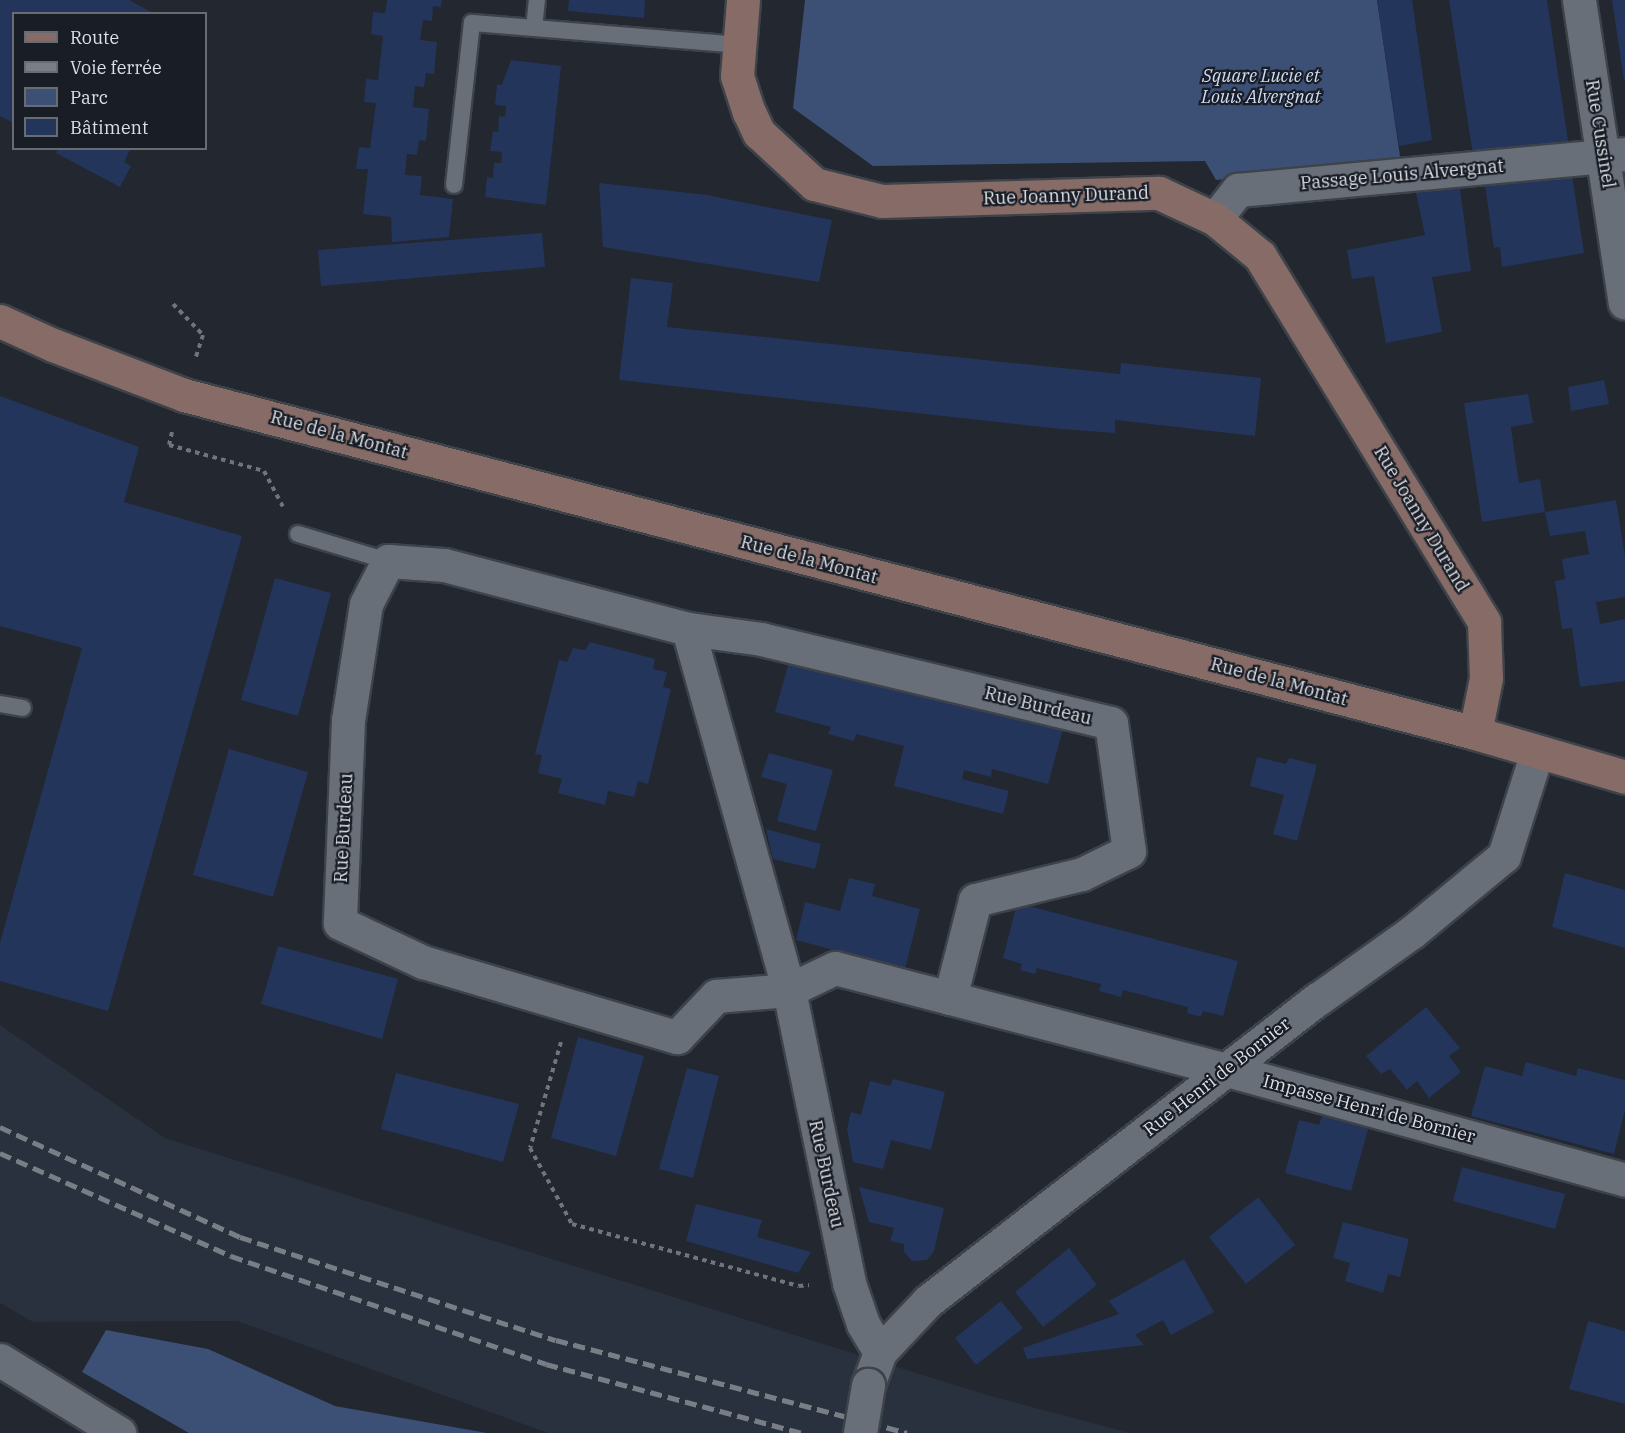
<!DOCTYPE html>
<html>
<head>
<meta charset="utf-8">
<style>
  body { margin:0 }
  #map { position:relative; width:1625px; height:1433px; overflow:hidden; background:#222730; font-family:"IBM Plex Serif",serif }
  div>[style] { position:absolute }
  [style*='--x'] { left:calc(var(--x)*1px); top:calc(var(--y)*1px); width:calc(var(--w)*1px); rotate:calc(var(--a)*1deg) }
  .built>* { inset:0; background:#29303e }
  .green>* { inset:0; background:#3c4f75 }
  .building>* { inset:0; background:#24355b }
  .path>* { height:4px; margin-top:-2px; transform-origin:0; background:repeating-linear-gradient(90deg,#70747c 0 4.5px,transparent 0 9px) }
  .roads { filter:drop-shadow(2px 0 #3e4249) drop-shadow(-2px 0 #3e4249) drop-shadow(0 2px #3e4249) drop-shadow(0 -2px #3e4249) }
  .lane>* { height:16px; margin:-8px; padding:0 8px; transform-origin:8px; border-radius:8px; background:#696f79 }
  .street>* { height:33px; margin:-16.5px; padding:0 16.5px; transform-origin:16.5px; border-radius:16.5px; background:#696f79 }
  .secondary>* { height:33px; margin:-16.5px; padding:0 16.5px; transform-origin:16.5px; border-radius:16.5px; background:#866b66 }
  .rail>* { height:4.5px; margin-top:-2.25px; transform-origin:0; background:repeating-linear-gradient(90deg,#797d85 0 12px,transparent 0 18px) }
  .bridges { filter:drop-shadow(2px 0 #3e4249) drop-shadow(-2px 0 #3e4249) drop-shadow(0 2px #3e4249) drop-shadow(0 -2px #3e4249) }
  .street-bridge>* { height:33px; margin:-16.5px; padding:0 16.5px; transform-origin:16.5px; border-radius:16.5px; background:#696f79 }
  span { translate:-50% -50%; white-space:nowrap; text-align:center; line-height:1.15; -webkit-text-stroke:4.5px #191d26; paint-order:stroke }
  .park-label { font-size:18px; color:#cedcf7; font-style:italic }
  .street-label { font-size:18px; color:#dcdfe5 }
  .legend { position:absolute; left:12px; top:12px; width:195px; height:138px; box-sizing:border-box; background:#191d26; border:2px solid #676b72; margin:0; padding:8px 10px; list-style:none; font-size:18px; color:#dcdfe5 }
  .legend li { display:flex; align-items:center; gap:12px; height:30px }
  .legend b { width:30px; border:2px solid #676b72 }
</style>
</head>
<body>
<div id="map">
  <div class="built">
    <div style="clip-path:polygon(0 1025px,165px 1138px,987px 1395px,1130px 1433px,548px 1433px,237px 1321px,33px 1322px,0 1303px)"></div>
  </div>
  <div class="green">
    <div style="clip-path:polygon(805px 0,1377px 0,1401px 163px,1216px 180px,1205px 161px,873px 166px,793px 108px)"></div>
    <div style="clip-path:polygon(106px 1330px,208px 1349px,335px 1406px,487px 1433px,189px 1433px,82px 1372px)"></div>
  </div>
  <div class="building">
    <div style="clip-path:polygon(0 0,129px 0,155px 14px,14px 14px,14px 123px,0 116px)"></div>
    <div style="clip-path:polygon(387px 0,442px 0,441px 7px,433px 6px,432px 21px,423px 20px,420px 40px,437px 42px,434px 74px,426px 73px,424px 87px,415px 86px,413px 107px,429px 109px,426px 141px,419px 140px,417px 155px,407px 154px,405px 175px,422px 176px,420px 195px,453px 199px,449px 237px,392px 242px,391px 217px,363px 214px,368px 169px,356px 169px,359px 147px,370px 148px,376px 103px,364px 102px,366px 79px,378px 80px,383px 36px,371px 34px,373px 12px,385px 13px)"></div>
    <div style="clip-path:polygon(569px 0,645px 0,644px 18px,568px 11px)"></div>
    <div style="clip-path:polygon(1377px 0,1412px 0,1432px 140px,1399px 146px)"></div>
    <div style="clip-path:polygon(1449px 0,1547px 0,1568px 141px,1473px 155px)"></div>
    <div style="clip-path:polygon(1612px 0,1625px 0,1625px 80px,1624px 80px)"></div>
    <div style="clip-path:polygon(511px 60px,561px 66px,546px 205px,485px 197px,487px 177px,493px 178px,494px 163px,501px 163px,502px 152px,490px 151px,493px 131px,498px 132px,499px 116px,505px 117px,506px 106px,495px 105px,497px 84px,502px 85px)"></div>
    <div style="clip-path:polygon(58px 148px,131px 148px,124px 162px,131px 166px,120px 187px,56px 153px)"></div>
    <div style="clip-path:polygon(1572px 175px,1584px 253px,1502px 267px,1500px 247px,1494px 248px,1485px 185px)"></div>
    <div style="clip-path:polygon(599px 183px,707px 195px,832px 220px,819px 282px,603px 247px)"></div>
    <div style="clip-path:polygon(1460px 188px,1471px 271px,1432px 277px,1442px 332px,1386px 343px,1374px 276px,1352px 279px,1347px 250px,1425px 235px,1416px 193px)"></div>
    <div style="clip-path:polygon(542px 233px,545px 267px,321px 286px,318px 250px)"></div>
    <div style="clip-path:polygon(631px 278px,673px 283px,667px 327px,1120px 374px,1121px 363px,1261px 378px,1255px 436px,1115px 420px,1115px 433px,1062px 429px,619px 380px)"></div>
    <div style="clip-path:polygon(1604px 380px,1609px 404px,1571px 411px,1568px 387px)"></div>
    <div style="clip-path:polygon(1528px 394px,1533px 423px,1511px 427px,1515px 456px,1519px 483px,1540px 479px,1545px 512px,1482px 522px,1464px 403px)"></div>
    <div style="clip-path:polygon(0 396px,139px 447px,124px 502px,242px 536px,108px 1011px,0 981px,0 943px,82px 648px,0 626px)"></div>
    <div style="clip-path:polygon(1616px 500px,1625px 556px,1625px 597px,1596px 602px,1600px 624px,1625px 619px,1625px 681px,1580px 687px,1572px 628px,1562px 629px,1555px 581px,1565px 579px,1562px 559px,1589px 554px,1585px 531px,1550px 536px,1545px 512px)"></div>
    <div style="clip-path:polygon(275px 578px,331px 593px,298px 716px,241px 700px)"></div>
    <div style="clip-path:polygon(590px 642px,655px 659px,653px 669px,667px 672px,663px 687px,671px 689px,648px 784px,638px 781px,634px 797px,608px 791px,605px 805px,558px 793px,562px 779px,538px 773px,542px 755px,535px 754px,559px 660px,567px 662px,573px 648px,585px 650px)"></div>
    <div style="clip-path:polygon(790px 658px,1063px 729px,1048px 784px,992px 769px,991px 777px,964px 770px,962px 779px,1009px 791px,1003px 814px,894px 786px,904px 746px,856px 734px,854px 741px,828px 734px,831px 727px,775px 712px)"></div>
    <div style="clip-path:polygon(229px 749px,308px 772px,273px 897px,193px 875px)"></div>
    <div style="clip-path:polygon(769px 753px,833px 770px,816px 831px,777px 821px,787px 784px,761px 777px)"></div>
    <div style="clip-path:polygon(1257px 757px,1286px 764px,1289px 758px,1317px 765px,1297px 841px,1273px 834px,1284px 795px,1250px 786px)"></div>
    <div style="clip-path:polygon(766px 829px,821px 844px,815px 869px,773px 859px)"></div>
    <div style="clip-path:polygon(1565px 873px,1625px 890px,1625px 948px,1552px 927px)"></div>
    <div style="clip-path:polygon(849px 878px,875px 884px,872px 896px,920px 909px,905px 969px,796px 940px,805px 902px,840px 911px)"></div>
    <div style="clip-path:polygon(1017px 903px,1238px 961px,1223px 1016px,1203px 1011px,1201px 1017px,1187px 1013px,1188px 1007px,1123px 990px,1121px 997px,1099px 991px,1101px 984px,1037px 968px,1035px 974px,1020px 970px,1022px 964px,1003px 958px)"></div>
    <div style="clip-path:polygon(278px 946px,398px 979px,382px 1039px,261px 1004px)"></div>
    <div style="clip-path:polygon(1426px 1007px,1460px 1048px,1449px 1056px,1461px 1072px,1429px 1098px,1417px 1081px,1407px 1090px,1390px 1069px,1381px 1074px,1366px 1056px)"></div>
    <div style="clip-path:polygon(578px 1037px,644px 1056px,616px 1156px,551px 1138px)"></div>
    <div style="clip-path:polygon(1526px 1062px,1576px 1076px,1578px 1068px,1625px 1080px,1625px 1110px,1614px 1154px,1471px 1116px,1485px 1066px,1522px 1076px)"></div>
    <div style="clip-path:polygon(687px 1068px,719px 1076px,693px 1178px,659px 1169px)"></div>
    <div style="clip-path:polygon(396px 1073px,519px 1104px,503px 1162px,381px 1129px)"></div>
    <div style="clip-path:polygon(893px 1079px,945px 1092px,931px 1150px,891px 1140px,883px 1169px,853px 1162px,847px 1129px,851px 1112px,861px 1115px,870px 1081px,890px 1086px)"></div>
    <div style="clip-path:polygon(1322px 1116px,1368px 1129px,1351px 1191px,1285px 1173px,1299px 1120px,1319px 1125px)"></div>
    <div style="clip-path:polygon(1462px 1167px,1565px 1194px,1555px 1229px,1453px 1201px)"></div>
    <div style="clip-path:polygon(859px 1187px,944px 1208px,934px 1251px,927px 1260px,912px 1261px,904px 1252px,904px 1244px,890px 1241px,894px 1228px,869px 1222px)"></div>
    <div style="clip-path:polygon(1258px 1197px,1295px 1245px,1246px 1284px,1209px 1237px)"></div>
    <div style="clip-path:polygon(696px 1204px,762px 1220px,757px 1237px,811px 1252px,798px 1273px,686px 1241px)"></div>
    <div style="clip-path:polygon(1343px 1222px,1409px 1239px,1400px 1277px,1388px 1274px,1383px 1293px,1345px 1281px,1350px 1263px,1333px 1258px)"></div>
    <div style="clip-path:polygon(1069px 1248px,1097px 1285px,1043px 1327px,1015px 1292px)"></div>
    <div style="clip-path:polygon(1184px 1259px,1214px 1312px,1171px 1335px,1163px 1320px,1135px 1335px,1144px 1345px,1027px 1359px,1023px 1348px,1119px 1314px,1109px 1301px)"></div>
    <div style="clip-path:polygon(1001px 1301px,1023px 1328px,976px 1365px,955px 1338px)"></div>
    <div style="clip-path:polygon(1588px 1321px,1625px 1331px,1625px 1404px,1569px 1389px)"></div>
  </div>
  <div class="path">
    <div style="--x:173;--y:304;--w:43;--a:45.9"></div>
    <div style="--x:203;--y:335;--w:25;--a:108"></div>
    <div style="--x:172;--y:432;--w:13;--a:103"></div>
    <div style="--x:169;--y:445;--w:98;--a:15.3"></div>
    <div style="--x:264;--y:471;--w:40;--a:62"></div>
    <div style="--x:561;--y:1042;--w:110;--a:106.3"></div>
    <div style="--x:530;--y:1148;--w:87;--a:61.1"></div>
    <div style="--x:572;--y:1224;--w:235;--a:15.3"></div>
    <div style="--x:799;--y:1286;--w:10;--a:-6"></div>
  </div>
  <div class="roads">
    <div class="lane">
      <div style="--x:534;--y:28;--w:28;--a:-84"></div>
      <div style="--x:454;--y:185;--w:163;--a:-83.7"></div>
      <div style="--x:472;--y:23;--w:267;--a:4.7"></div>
      <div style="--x:298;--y:534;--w:94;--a:16.7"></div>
      <div style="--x:0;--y:704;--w:23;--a:10"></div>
    </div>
    <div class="street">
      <div style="--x:1579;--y:0;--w:306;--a:81.4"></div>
      <div style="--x:1215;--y:219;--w:37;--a:-52"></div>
      <div style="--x:1238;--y:190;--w:389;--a:-5.3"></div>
      <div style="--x:688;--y:629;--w:375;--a:74.4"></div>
      <div style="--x:789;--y:990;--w:299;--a:78.4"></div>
      <div style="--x:849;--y:1283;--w:43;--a:71.1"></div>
      <div style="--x:863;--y:1324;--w:33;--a:59"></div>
      <div style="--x:950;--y:998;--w:101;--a:-75.7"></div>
      <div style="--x:975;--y:900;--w:110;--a:-13.7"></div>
      <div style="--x:1082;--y:874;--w:52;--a:-26.1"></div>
      <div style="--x:1129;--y:851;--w:129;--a:-98"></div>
      <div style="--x:1111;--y:723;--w:359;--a:-166.5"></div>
      <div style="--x:762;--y:639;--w:75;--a:-172.3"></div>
      <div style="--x:688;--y:629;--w:252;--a:-165.3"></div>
      <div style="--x:444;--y:565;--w:56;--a:-175.9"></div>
      <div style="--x:388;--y:561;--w:48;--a:117.1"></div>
      <div style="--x:366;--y:604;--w:117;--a:98.8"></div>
      <div style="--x:348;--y:720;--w:203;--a:92.3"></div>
      <div style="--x:340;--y:923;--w:92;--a:25.2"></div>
      <div style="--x:423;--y:962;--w:265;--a:16.5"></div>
      <div style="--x:677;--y:1037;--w:57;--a:-46.4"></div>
      <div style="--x:716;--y:996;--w:73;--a:-4.7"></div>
      <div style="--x:789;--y:990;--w:51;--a:-25.6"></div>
      <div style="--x:835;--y:968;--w:119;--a:14.6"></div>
      <div style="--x:950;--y:998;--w:286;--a:14.6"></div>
      <div style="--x:1227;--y:1070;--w:413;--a:15.4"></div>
      <div style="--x:0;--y:1360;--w:140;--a:31.5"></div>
      <div style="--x:868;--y:1385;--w:35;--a:-70"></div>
      <div style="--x:880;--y:1352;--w:70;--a:-46.7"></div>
      <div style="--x:928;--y:1301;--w:493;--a:-37.8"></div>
      <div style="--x:1318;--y:999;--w:115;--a:-35.5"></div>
      <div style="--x:1412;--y:932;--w:119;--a:-39.6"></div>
      <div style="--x:1504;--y:856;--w:109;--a:-72.4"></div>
    </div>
    <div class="secondary">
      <div style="--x:743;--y:0;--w:76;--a:94.5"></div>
      <div style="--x:737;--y:76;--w:38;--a:72"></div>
      <div style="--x:749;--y:112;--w:23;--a:65"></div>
      <div style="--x:759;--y:133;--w:75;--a:42.8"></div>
      <div style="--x:814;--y:184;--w:70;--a:14"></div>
      <div style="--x:882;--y:201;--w:277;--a:-1.7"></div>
      <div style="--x:1159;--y:193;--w:62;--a:24.9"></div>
      <div style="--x:1215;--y:219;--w:58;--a:39.4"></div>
      <div style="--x:1260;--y:256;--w:429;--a:58.5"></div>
      <div style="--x:1484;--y:622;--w:56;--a:88"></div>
      <div style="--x:1486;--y:678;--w:56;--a:101.3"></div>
      <div style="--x:0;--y:321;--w:58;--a:24.4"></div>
      <div style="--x:53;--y:345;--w:140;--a:20.9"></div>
      <div style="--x:184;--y:395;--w:1335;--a:14.67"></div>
      <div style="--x:1475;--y:733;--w:156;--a:16.3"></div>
    </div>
  </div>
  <div class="rail">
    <div style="--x:0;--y:1127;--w:264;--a:24.6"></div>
    <div style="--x:240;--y:1237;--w:332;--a:18.1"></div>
    <div style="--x:556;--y:1340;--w:363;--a:14.8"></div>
    <div style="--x:0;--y:1153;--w:253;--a:24"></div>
    <div style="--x:231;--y:1256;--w:333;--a:18.9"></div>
    <div style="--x:546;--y:1364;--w:265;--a:15.1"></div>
  </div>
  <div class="bridges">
    <div class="street-bridge">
      <div style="--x:860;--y:1433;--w:49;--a:-80.5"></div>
    </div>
  </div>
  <div class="park-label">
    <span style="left:1261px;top:87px">Square Lucie et<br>Louis Alvergnat</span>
  </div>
  <div class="street-label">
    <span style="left:1600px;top:134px;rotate:81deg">Rue Cussinel</span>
    <span style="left:1402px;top:175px;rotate:-5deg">Passage Louis Alvergnat</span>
    <span style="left:1066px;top:196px;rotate:-2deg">Rue Joanny Durand</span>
    <span style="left:339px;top:435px;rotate:15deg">Rue de la Montat</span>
    <span style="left:1421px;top:519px;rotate:59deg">Rue Joanny Durand</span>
    <span style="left:809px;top:560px;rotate:15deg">Rue de la Montat</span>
    <span style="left:1279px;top:682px;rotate:15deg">Rue de la Montat</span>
    <span style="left:1038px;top:706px;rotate:14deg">Rue Burdeau</span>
    <span style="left:344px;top:828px;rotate:-87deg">Rue Burdeau</span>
    <span style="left:1217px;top:1077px;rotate:-38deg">Rue Henri de Bornier</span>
    <span style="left:1369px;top:1109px;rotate:15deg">Impasse Henri de Bornier</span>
    <span style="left:826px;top:1174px;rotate:78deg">Rue Burdeau</span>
  </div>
  <ul class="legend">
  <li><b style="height:8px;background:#866b66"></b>Route</li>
  <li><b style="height:8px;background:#797d85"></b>Voie ferrée</li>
  <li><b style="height:16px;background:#3c4f75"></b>Parc</li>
  <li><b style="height:16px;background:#24355b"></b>Bâtiment</li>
  </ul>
</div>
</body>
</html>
